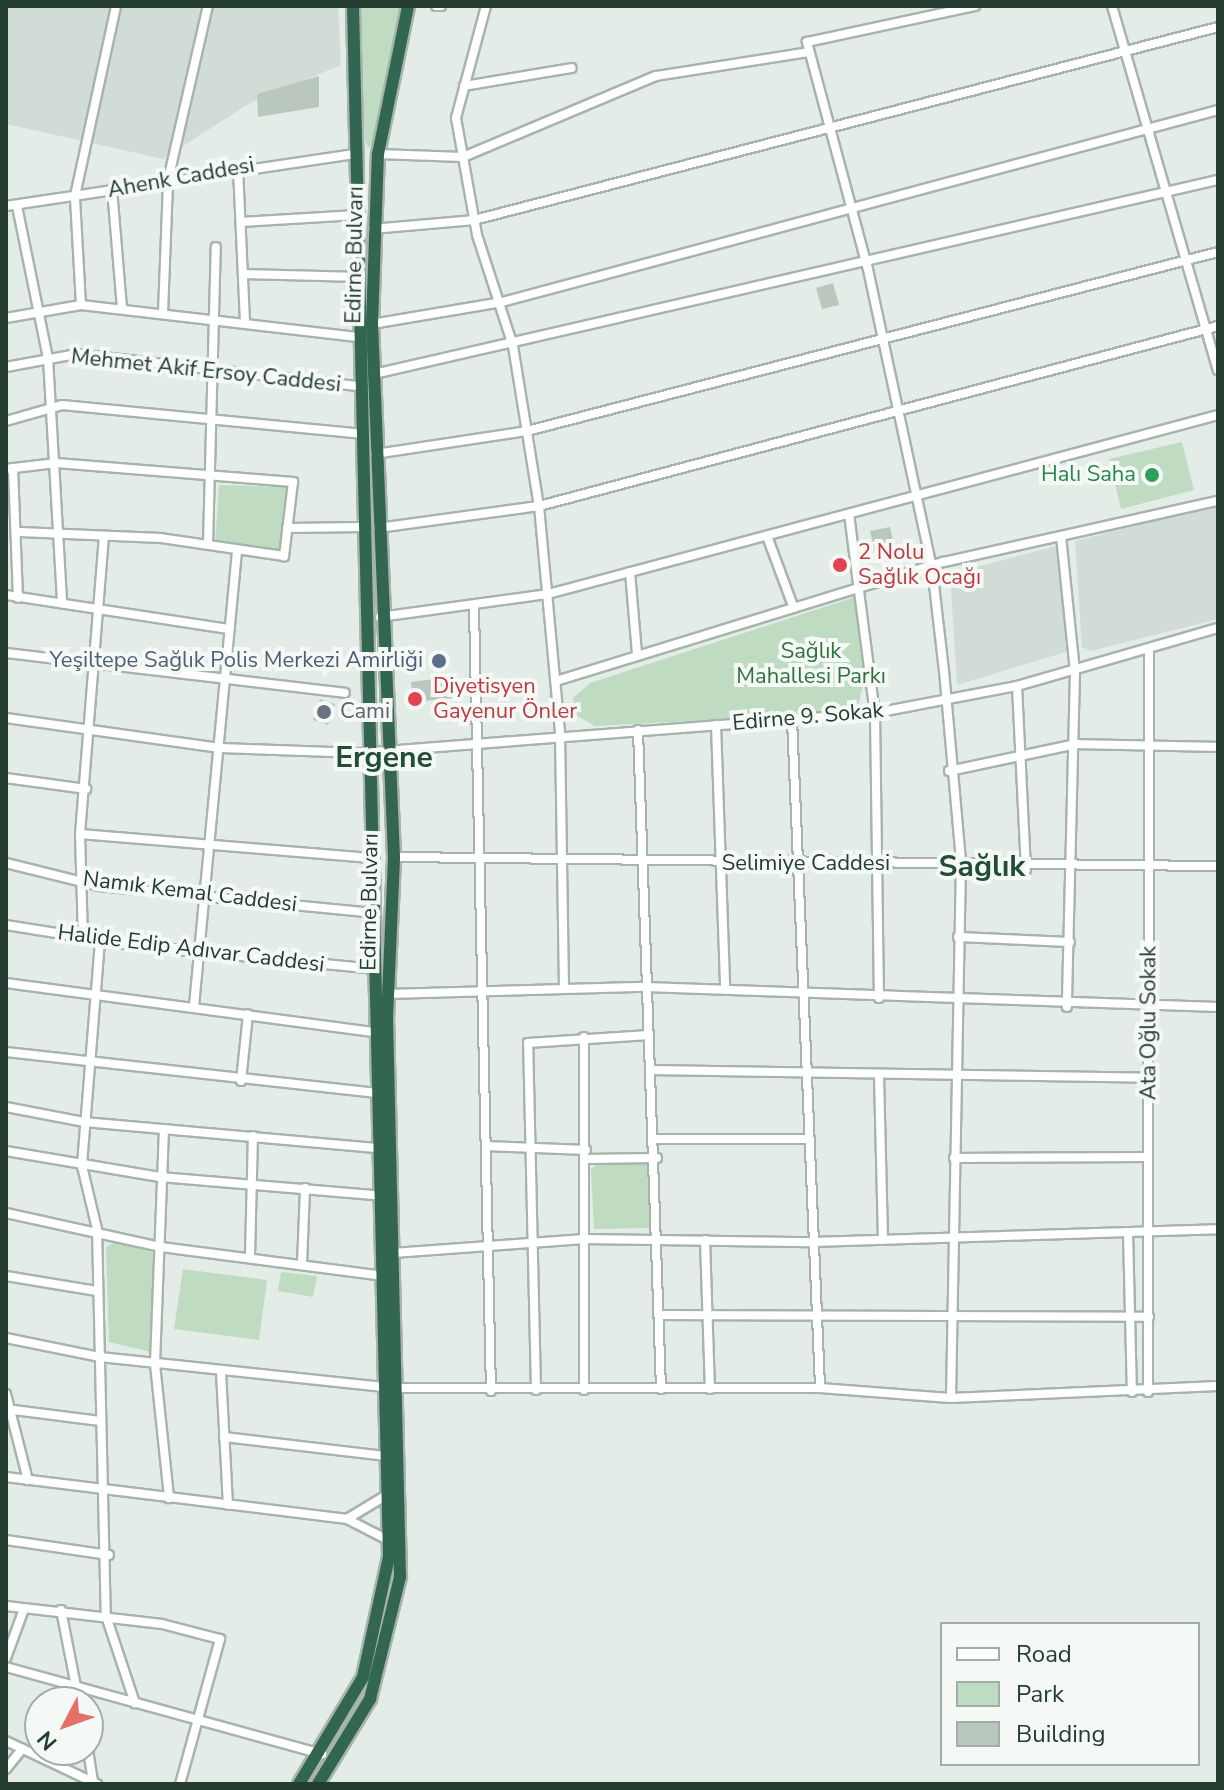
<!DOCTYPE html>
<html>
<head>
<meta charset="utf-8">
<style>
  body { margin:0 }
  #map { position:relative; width:1224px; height:1790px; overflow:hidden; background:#e4ece7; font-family:"Nunito Sans",sans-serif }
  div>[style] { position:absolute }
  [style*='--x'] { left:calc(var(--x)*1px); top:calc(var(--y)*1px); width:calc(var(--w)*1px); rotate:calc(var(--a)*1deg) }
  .built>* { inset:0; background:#d2dcd6 }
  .green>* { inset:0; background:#bfdbc1 }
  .building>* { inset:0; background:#bac7bf }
  .roads { filter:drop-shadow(2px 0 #a7b4ad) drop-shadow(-2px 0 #a7b4ad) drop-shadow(0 2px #a7b4ad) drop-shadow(0 -2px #a7b4ad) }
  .minor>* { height:8px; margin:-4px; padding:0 4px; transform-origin:4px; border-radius:4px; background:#fff }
  .highway>* { height:12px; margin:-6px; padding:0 6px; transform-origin:6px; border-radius:6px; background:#336651 }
  .dots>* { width:22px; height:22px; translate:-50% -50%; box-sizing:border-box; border:4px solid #f4f9f6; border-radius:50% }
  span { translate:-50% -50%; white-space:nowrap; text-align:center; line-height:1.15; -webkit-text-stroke:8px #f4f9f6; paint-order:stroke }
  .street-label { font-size:22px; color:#253c31 }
  .leisure-label { font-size:22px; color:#27864d }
  .right { translate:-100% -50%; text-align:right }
  .health-label { font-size:22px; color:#be3a42 }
  .left { translate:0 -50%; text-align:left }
  .park-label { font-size:22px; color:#33703e }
  .service-label { font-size:22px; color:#4e5e75 }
  .worship-label { font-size:22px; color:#5b616d }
  .district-label { font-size:30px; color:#234d3a; font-weight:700 }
  .frame { position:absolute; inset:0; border:8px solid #253c31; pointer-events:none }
  .legend { position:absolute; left:940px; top:1622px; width:260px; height:144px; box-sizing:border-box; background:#f4f9f6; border:2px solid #a1ada7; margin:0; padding:10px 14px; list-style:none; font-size:24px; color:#253c31 }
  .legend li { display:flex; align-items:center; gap:16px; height:40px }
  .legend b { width:40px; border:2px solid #a1ada7 }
  .north { position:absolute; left:24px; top:1686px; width:80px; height:80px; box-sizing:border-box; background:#f4f9f6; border:2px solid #a1ada7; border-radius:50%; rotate:229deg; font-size:22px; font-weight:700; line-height:32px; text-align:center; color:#253c31 }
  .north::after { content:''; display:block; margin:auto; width:28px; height:36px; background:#e56f69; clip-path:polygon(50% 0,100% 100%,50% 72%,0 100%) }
</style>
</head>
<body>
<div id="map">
  <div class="built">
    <div style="clip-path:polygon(6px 6px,338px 6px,341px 65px,250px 103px,163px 159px,6px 124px)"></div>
    <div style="clip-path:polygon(1218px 505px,1218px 619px,1091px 651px,1082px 647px,1075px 541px)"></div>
    <div style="clip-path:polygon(1060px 545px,1069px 651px,957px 685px,950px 574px)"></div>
  </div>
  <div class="green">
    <div style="clip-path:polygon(361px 6px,402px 6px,376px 141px,368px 148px,360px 124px)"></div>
    <div style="clip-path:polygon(1182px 442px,1194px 490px,1121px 509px,1109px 459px)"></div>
    <div style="clip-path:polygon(219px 485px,288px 487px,285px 554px,215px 545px)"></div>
    <div style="clip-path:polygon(858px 596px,864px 679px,857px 712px,595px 726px,574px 714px,573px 698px,590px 683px)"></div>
    <div style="clip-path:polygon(599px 1163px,645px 1163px,653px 1172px,651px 1228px,594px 1229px,591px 1169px)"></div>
    <div style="clip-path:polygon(115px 1242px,155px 1253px,151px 1352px,109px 1342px,106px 1247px)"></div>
    <div style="clip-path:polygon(183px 1269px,267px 1280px,259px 1340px,174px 1329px)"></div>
    <div style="clip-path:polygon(281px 1272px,317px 1276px,313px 1297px,278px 1291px)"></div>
  </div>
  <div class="building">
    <div style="clip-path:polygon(319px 76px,319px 107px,258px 117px,257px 94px)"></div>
    <div style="clip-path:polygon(833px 283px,839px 305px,822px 309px,816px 288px)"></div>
    <div style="clip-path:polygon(890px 527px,895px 551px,876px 555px,870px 531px)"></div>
    <div style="clip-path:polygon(450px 677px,453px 698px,413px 702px,411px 682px)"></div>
    <div style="clip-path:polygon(320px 699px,335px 704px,328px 725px,313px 720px)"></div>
  </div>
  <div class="roads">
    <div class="minor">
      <div style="--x:436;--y:6;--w:5;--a:0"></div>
      <div style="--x:486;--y:6;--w:116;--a:105"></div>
      <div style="--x:456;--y:118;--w:119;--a:79.8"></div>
      <div style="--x:477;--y:235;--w:117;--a:72"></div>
      <div style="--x:513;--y:346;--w:162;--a:80.8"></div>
      <div style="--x:539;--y:506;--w:228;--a:84.7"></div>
      <div style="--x:560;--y:733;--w:256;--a:89.1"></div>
      <div style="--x:1112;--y:6;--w:379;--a:73.8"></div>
      <div style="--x:464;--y:86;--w:109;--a:-9.5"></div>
      <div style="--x:378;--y:154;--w:85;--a:2"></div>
      <div style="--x:463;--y:157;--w:209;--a:-22.8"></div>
      <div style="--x:656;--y:76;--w:155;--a:-8.9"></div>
      <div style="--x:238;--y:168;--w:152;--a:87.4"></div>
      <div style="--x:112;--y:189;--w:119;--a:85.2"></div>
      <div style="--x:6;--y:206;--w:354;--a:-8.5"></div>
      <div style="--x:17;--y:206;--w:155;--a:78.5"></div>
      <div style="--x:48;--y:358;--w:246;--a:86.7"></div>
      <div style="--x:241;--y:222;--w:116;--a:-3.5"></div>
      <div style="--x:373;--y:229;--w:101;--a:-5.1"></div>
      <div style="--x:474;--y:220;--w:769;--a:-14.54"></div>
      <div style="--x:246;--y:274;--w:112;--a:1.5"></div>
      <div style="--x:81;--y:305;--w:109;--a:-93.2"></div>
      <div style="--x:75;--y:196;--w:194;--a:-77.8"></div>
      <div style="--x:163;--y:313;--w:133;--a:-87.8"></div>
      <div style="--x:168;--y:180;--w:179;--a:-77.1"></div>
      <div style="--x:6;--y:318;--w:76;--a:-9.8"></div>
      <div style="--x:81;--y:305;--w:278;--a:6.6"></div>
      <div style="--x:372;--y:324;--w:132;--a:-9.6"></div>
      <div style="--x:502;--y:302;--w:741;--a:-15.01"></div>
      <div style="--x:6;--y:367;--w:71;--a:-10.5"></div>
      <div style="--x:76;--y:354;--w:285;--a:6.5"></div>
      <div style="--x:374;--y:374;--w:866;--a:-12.95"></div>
      <div style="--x:6;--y:421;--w:58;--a:-15.9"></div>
      <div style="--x:62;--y:405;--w:301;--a:5.5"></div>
      <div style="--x:375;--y:454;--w:154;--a:-8.6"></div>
      <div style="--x:527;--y:431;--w:714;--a:-14.52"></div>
      <div style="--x:13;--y:468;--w:130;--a:87.8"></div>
      <div style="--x:6;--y:469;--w:50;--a:-6.8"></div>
      <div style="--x:56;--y:463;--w:238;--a:4.6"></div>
      <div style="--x:293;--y:482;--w:75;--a:96.9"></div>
      <div style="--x:284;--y:556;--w:124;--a:-171.7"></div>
      <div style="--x:161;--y:538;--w:141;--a:-177.6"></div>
      <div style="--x:849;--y:514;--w:201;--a:82.6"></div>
      <div style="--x:875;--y:713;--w:285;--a:89.2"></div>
      <div style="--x:287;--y:528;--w:76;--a:-0.8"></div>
      <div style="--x:378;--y:528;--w:162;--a:-7.8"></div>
      <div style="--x:539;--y:506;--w:702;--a:-14.85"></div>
      <div style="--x:767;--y:536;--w:75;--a:69.6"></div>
      <div style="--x:1061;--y:536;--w:137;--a:84.1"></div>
      <div style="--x:1075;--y:672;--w:335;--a:91.4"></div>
      <div style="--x:208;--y:544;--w:297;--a:-88.5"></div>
      <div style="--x:630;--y:572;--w:81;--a:85.1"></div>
      <div style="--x:6;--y:595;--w:226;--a:8.7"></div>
      <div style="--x:474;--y:607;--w:784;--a:88.76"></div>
      <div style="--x:380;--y:617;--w:170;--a:-7.8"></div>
      <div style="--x:548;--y:594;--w:693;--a:-14.96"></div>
      <div style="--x:6;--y:653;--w:341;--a:6.7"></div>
      <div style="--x:556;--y:681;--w:406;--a:-17.1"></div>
      <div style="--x:944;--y:562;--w:281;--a:-12.6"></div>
      <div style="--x:1017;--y:686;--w:184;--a:87.2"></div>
      <div style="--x:6;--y:718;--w:216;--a:8"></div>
      <div style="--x:220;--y:748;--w:140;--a:2"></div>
      <div style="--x:360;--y:753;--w:517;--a:-4.44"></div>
      <div style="--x:875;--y:713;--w:145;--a:-10.8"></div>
      <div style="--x:1017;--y:686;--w:209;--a:-16.1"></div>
      <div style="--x:792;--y:719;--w:670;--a:87.6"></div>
      <div style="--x:716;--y:725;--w:264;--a:88"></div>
      <div style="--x:638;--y:730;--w:659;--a:88"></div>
      <div style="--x:949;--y:771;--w:130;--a:-12"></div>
      <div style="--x:1076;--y:744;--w:142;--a:1.2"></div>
      <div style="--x:6;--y:778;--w:81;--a:7.8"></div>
      <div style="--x:80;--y:834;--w:295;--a:4.7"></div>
      <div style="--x:394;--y:857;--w:824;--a:0.63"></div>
      <div style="--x:6;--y:863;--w:96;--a:13.9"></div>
      <div style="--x:99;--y:886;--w:278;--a:5.6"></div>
      <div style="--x:6;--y:925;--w:133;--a:9.1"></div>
      <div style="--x:137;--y:946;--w:240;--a:5.5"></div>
      <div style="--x:958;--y:937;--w:112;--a:2.6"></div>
      <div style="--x:83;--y:940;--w:106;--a:-91.6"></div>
      <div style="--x:80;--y:834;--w:299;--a:-85.4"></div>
      <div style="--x:100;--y:941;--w:226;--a:94.6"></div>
      <div style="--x:82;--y:1166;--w:65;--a:76.6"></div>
      <div style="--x:97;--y:1229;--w:387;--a:88.7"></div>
      <div style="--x:106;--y:1616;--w:92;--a:71.6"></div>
      <div style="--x:6;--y:983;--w:372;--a:7.6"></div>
      <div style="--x:388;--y:994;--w:257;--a:-1.6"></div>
      <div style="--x:645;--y:987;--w:573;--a:2"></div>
      <div style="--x:194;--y:1006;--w:458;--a:-84.6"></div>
      <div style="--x:584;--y:1037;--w:353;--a:90"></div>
      <div style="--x:6;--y:1052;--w:371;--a:6.3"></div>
      <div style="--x:653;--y:1070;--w:495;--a:0.9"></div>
      <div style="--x:879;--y:1076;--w:164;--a:88.6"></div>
      <div style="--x:241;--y:1081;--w:67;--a:-84"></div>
      <div style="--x:6;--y:1107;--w:79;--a:10.9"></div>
      <div style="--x:84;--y:1122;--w:293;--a:5.1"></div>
      <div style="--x:164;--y:1129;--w:235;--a:92.2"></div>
      <div style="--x:155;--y:1364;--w:135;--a:84"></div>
      <div style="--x:657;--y:1139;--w:151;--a:0"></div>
      <div style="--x:486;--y:1146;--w:100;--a:2.3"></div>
      <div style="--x:6;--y:1151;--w:156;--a:9.6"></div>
      <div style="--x:160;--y:1177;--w:217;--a:4.8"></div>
      <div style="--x:954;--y:1158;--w:194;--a:-0.3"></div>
      <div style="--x:585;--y:1159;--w:72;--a:-0.8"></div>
      <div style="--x:6;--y:1213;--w:159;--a:12.4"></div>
      <div style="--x:161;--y:1247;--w:219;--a:7.4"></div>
      <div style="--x:1128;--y:1232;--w:160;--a:88.6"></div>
      <div style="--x:705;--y:1240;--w:149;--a:88.1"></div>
      <div style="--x:393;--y:1253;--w:192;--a:-4.2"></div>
      <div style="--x:584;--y:1239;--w:229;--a:0.8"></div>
      <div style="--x:813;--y:1242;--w:405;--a:-1.8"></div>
      <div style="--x:250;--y:1256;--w:120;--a:-88.6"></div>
      <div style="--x:302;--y:1264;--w:76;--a:-87.7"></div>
      <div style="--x:6;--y:1276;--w:92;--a:9.4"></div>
      <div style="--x:660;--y:1315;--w:489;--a:0.2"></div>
      <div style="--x:6;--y:1338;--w:95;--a:11.5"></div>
      <div style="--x:99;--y:1357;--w:297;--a:6"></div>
      <div style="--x:394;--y:1388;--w:426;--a:0"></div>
      <div style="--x:820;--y:1388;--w:131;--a:4.4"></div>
      <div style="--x:951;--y:1398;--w:267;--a:-2.6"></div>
      <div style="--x:221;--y:1372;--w:133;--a:87"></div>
      <div style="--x:536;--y:1390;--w:347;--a:-91.3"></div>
      <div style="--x:528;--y:1043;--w:121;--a:-3.8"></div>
      <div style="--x:1148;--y:1392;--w:739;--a:-89.92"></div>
      <div style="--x:6;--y:1394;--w:89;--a:75.7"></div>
      <div style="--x:951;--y:1398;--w:537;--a:-88.93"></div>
      <div style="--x:961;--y:861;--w:191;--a:-95.1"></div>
      <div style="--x:944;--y:671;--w:104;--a:-96.6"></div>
      <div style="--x:932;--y:568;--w:309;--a:-102.1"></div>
      <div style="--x:867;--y:266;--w:232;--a:-105"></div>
      <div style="--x:807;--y:42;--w:172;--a:-12.1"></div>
      <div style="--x:6;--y:1409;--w:95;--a:7.3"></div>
      <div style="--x:224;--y:1437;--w:162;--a:6.7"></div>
      <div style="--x:6;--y:1477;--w:344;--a:7"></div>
      <div style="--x:347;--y:1519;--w:46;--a:27.1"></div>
      <div style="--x:347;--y:1519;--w:44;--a:-31.2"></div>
      <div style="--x:6;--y:1540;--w:104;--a:8.3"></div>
      <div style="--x:6;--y:1606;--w:157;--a:6.6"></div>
      <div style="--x:162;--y:1624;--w:60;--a:14.5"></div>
      <div style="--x:220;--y:1639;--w:150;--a:105.4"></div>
      <div style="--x:61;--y:1610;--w:94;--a:78.9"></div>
      <div style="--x:6;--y:1658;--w:52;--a:-69.8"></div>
      <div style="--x:6;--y:1667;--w:328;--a:15.4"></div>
      <div style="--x:6;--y:1741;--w:101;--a:25.3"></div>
      <div style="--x:88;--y:1750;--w:32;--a:81"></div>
      <div style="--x:6;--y:1769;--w:26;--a:-51"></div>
    </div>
    <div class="highway">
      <div style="--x:299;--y:1784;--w:125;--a:-59.1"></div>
      <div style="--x:363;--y:1677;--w:123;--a:-77.8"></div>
      <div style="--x:389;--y:1557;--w:1551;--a:-91.33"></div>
      <div style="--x:318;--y:1784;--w:100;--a:-58.5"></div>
      <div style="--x:370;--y:1699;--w:126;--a:-76.2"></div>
      <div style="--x:400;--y:1577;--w:558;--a:-91.33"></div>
      <div style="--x:387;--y:1019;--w:162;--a:-87.5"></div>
      <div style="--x:394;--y:857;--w:533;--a:-92.36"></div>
      <div style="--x:372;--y:324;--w:170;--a:-88"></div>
      <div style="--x:378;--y:154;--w:151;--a:-78.5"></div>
    </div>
  </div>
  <div class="dots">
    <div style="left:1152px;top:475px;background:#2e9e5b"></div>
    <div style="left:840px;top:565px;background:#e0444e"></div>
    <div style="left:439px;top:661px;background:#5c6f8a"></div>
    <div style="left:415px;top:699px;background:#e0444e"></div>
    <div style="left:324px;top:712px;background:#6b7280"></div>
  </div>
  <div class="street-label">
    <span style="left:181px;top:178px;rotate:-10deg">Ahenk Caddesi</span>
    <span style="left:355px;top:255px;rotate:-89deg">Edirne Bulvarı</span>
    <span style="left:206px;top:371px;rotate:6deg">Mehmet Akif Ersoy Caddesi</span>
    <span style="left:808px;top:717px;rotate:-5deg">Edirne 9. Sokak</span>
    <span style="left:806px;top:864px">Selimiye Caddesi</span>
    <span style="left:190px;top:892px;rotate:7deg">Namık Kemal Caddesi</span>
    <span style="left:370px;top:902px;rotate:-89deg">Edirne Bulvarı</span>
    <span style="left:191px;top:949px;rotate:7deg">Halide Edip Adıvar Caddesi</span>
    <span style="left:1149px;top:1023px;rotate:-90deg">Ata Oğlu Sokak</span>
  </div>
  <div class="leisure-label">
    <span class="right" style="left:1136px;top:475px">Halı Saha</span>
  </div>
  <div class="health-label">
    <span class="left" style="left:858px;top:565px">2 Nolu<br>Sağlık Ocağı</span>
    <span class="left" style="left:433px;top:699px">Diyetisyen<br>Gayenur Önler</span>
  </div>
  <div class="park-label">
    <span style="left:811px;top:664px">Sağlık<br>Mahallesi Parkı</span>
  </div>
  <div class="service-label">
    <span class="right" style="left:423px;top:661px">Yeşiltepe Sağlık Polis Merkezi Amirliği</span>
  </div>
  <div class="worship-label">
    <span class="left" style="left:340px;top:712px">Cami</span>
  </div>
  <div class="district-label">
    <span style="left:384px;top:758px">Ergene</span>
    <span style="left:982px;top:867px">Sağlık</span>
  </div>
  <div class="frame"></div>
  <ul class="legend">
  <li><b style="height:10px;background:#fff"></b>Road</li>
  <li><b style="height:22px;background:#bfdbc1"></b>Park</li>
  <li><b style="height:22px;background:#bac7bf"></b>Building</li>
  </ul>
  <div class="north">N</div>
</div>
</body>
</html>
